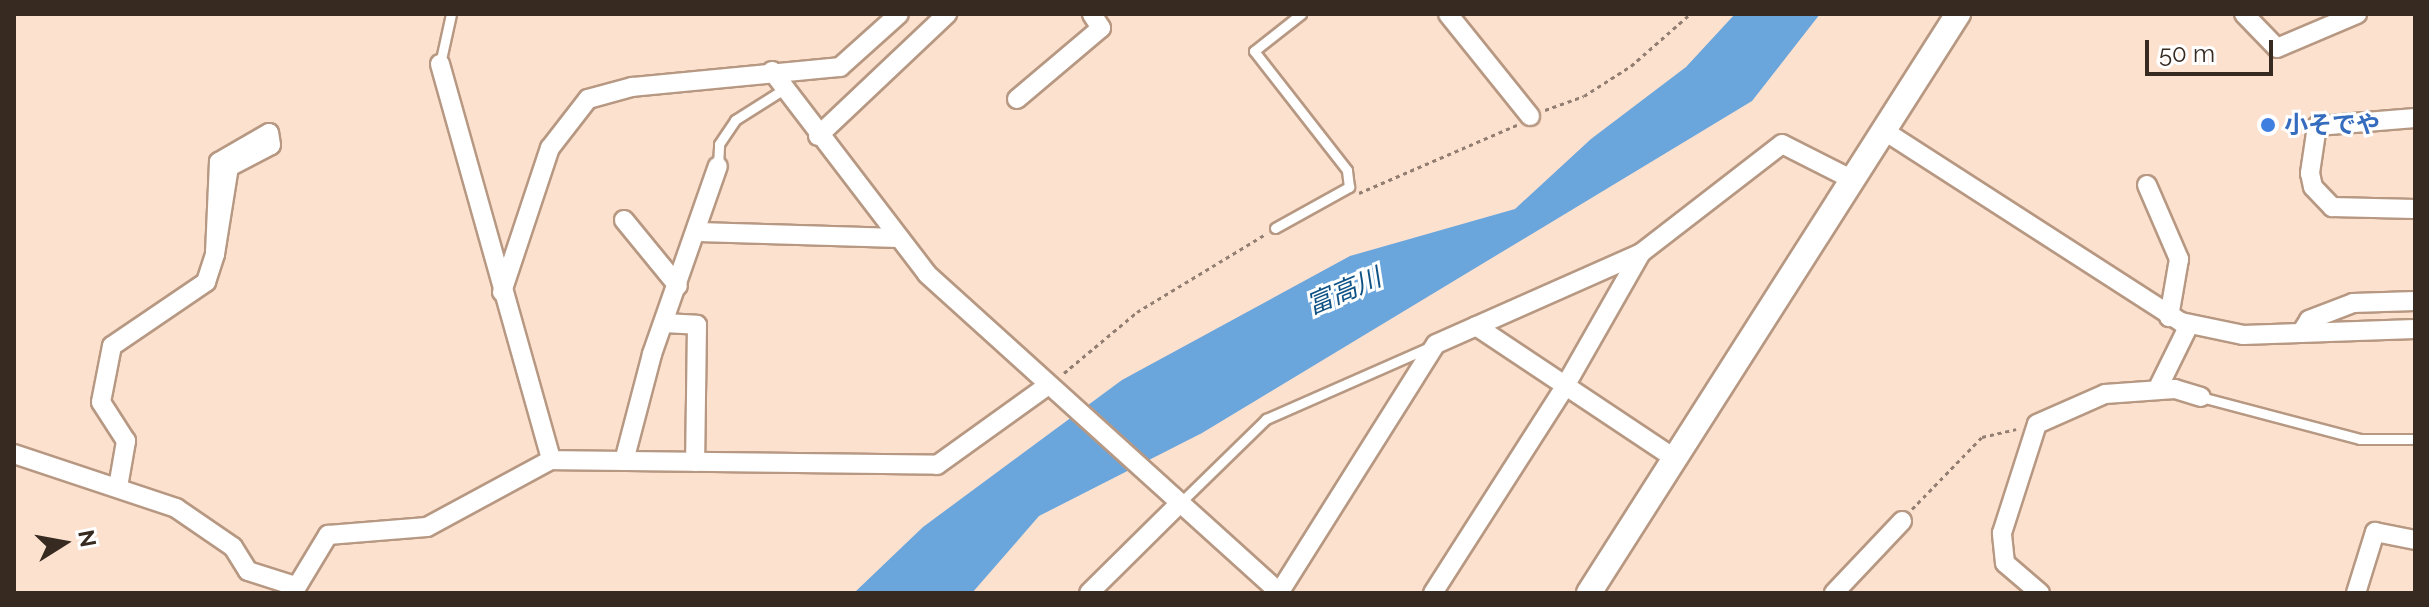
<!DOCTYPE html>
<html>
<head>
<meta charset="utf-8">
<style>
  body { margin:0 }
  #map { position:relative; width:2429px; height:607px; overflow:hidden; background:#fce1cf; font-family:Raleway,"Noto Sans JP",sans-serif }
  div>[style] { position:absolute }
  [style*='--x'] { left:calc(var(--x)*1px); top:calc(var(--y)*1px); width:calc(var(--w)*1px); rotate:calc(var(--a)*1deg) }
  .water>* { inset:0; background:#6aa5dc }
  .path>* { height:3px; margin-top:-1.5px; transform-origin:0; background:repeating-linear-gradient(90deg,#927f72 0 4px,transparent 0 8px) }
  .roads { filter:drop-shadow(2px 0 #b79882) drop-shadow(-2px 0 #b79882) drop-shadow(0 2px #b79882) drop-shadow(0 -2px #b79882) }
  .service>* { height:9px; margin:-4.5px; padding:0 4.5px; transform-origin:4.5px; border-radius:4.5px; background:#fff }
  .minor>* { height:18px; margin:-9px; padding:0 9px; transform-origin:9px; border-radius:9px; background:#fff }
  .tertiary>* { height:24px; margin:-12px; padding:0 12px; transform-origin:12px; border-radius:12px; background:#fff }
  .dots>* { width:22px; height:22px; translate:-50% -50%; box-sizing:border-box; border:4px solid #fff; border-radius:50% }
  span { translate:-50% -50%; white-space:nowrap; text-align:center; line-height:1.15; -webkit-text-stroke:6px #fff; paint-order:stroke }
  .shop-label { font-size:24px; color:#366cbe; font-weight:700 }
  .left { translate:0 -50%; text-align:left }
  .water-label { font-size:26px; color:#0f5285; font-style:italic }
  .frame { position:absolute; inset:0; border:16px solid #362a21; pointer-events:none }
  .north { position:absolute; left:24px; top:503px; width:80px; height:80px; -webkit-text-stroke:6px #fff; paint-order:stroke; rotate:79deg; font-size:22px; font-weight:700; line-height:32px; text-align:center; color:#362a21 }
  .north::after { content:''; display:block; margin:auto; width:28px; height:36px; background:#362a21; clip-path:polygon(50% 0,100% 100%,50% 72%,0 100%) }
  .scale { position:absolute; left:2145px; top:40px; width:128px; height:36px; box-sizing:border-box; border:4px solid #362a21; border-top:0; padding-left:10px; font-size:24px; line-height:28px; white-space:nowrap; color:#362a21; -webkit-text-stroke:6px #fff; paint-order:stroke }
</style>
</head>
<body>
<div id="map">
  <div class="water">
    <div style="clip-path:polygon(1735px 14px,1820px 14px,1752px 101px,1202px 433px,1039px 516px,972px 593px,854px 593px,923px 527px,1122px 380px,1350px 256px,1515px 209px,1591px 139px,1686px 67px)"></div>
  </div>
  <div class="path">
    <div style="--x:1545;--y:110;--w:41;--a:-19.7"></div>
    <div style="--x:1584;--y:96;--w:56;--a:-32.6"></div>
    <div style="--x:1631;--y:66;--w:79;--a:-41.4"></div>
    <div style="--x:1359;--y:193;--w:172;--a:-23.3"></div>
    <div style="--x:1064;--y:373;--w:95;--a:-39.9"></div>
    <div style="--x:1137;--y:312;--w:149;--a:-31.2"></div>
    <div style="--x:1912;--y:509;--w:100;--a:-45.8"></div>
    <div style="--x:1982;--y:437;--w:35;--a:-13"></div>
  </div>
  <div class="roads">
    <div class="service">
      <div style="--x:440;--y:64;--w:51;--a:-77.6"></div>
      <div style="--x:718;--y:166;--w:22;--a:-87"></div>
      <div style="--x:719;--y:144;--w:29;--a:-56"></div>
      <div style="--x:735;--y:120;--w:58;--a:-32.3"></div>
      <div style="--x:1275;--y:228;--w:85;--a:-29"></div>
      <div style="--x:1349;--y:187;--w:17;--a:-97"></div>
      <div style="--x:1347;--y:170;--w:151;--a:-128"></div>
      <div style="--x:1254;--y:51;--w:60;--a:-38.2"></div>
      <div style="--x:2201;--y:397;--w:164;--a:14.8"></div>
      <div style="--x:2360;--y:439;--w:55;--a:0"></div>
      <div style="--x:1179;--y:504;--w:122;--a:-44.3"></div>
      <div style="--x:1266;--y:419;--w:179;--a:-23.7"></div>
    </div>
    <div class="minor">
      <div style="--x:1448;--y:14;--w:131;--a:51.2"></div>
      <div style="--x:2244;--y:14;--w:47;--a:45.9"></div>
      <div style="--x:2277;--y:48;--w:87;--a:-23"></div>
      <div style="--x:440;--y:64;--w:411;--a:74.3"></div>
      <div style="--x:772;--y:71;--w:255;--a:52.6"></div>
      <div style="--x:927;--y:274;--w:476;--a:42.1"></div>
      <div style="--x:1017;--y:99;--w:110;--a:-40.2"></div>
      <div style="--x:1101;--y:28;--w:17;--a:-123"></div>
      <div style="--x:2415;--y:118;--w:98;--a:175.3"></div>
      <div style="--x:2317;--y:126;--w:48;--a:98.5"></div>
      <div style="--x:2310;--y:173;--w:14;--a:78"></div>
      <div style="--x:2313;--y:187;--w:28;--a:46"></div>
      <div style="--x:2332;--y:207;--w:83;--a:1.4"></div>
      <div style="--x:1883;--y:130;--w:354;--a:32.8"></div>
      <div style="--x:2181;--y:322;--w:63;--a:11.8"></div>
      <div style="--x:2243;--y:335;--w:172;--a:-2"></div>
      <div style="--x:818;--y:136;--w:178;--a:-43.4"></div>
      <div style="--x:2147;--y:185;--w:81;--a:66.6"></div>
      <div style="--x:2179;--y:259;--w:59;--a:99.8"></div>
      <div style="--x:624;--y:220;--w:85;--a:50.7"></div>
      <div style="--x:699;--y:232;--w:199;--a:1.7"></div>
      <div style="--x:502;--y:292;--w:152;--a:-71.6"></div>
      <div style="--x:550;--y:148;--w:62;--a:-52.2"></div>
      <div style="--x:588;--y:99;--w:46;--a:-15.3"></div>
      <div style="--x:632;--y:87;--w:209;--a:-5.5"></div>
      <div style="--x:840;--y:67;--w:79;--a:-41.9"></div>
      <div style="--x:664;--y:323;--w:33;--a:3"></div>
      <div style="--x:697;--y:325;--w:137;--a:90.8"></div>
      <div style="--x:1476;--y:326;--w:238;--a:33.7"></div>
      <div style="--x:2301;--y:333;--w:15;--a:-58"></div>
      <div style="--x:2309;--y:320;--w:47;--a:-21.1"></div>
      <div style="--x:2353;--y:303;--w:62;--a:-1.8"></div>
      <div style="--x:2157;--y:390;--w:72;--a:-63.8"></div>
      <div style="--x:14;--y:454;--w:171;--a:18.4"></div>
      <div style="--x:176;--y:508;--w:69;--a:34.4"></div>
      <div style="--x:233;--y:547;--w:28;--a:58"></div>
      <div style="--x:248;--y:571;--w:49;--a:17.7"></div>
      <div style="--x:624;--y:461;--w:111;--a:-75.3"></div>
      <div style="--x:652;--y:354;--w:199;--a:-70.7"></div>
      <div style="--x:118;--y:487;--w:47;--a:-80.1"></div>
      <div style="--x:126;--y:441;--w:46;--a:-122.7"></div>
      <div style="--x:101;--y:402;--w:57;--a:-78.9"></div>
      <div style="--x:112;--y:346;--w:114;--a:-34.2"></div>
      <div style="--x:206;--y:282;--w:29;--a:-72"></div>
      <div style="--x:215;--y:254;--w:88;--a:-80.9"></div>
      <div style="--x:229;--y:167;--w:47;--a:-27.6"></div>
      <div style="--x:271;--y:145;--w:12;--a:-99"></div>
      <div style="--x:269;--y:133;--w:58;--a:149.9"></div>
      <div style="--x:219;--y:162;--w:92;--a:92.5"></div>
      <div style="--x:293;--y:593;--w:68;--a:-58.9"></div>
      <div style="--x:328;--y:535;--w:99;--a:-4.6"></div>
      <div style="--x:427;--y:527;--w:141;--a:-28.4"></div>
      <div style="--x:551;--y:460;--w:386;--a:0.7"></div>
      <div style="--x:937;--y:465;--w:135;--a:-35.7"></div>
      <div style="--x:1089;--y:593;--w:127;--a:-44.7"></div>
      <div style="--x:1279;--y:593;--w:294;--a:-57.8"></div>
      <div style="--x:1436;--y:344;--w:224;--a:-23.9"></div>
      <div style="--x:1641;--y:253;--w:178;--a:-37.7"></div>
      <div style="--x:1782;--y:144;--w:77;--a:26.9"></div>
      <div style="--x:1433;--y:593;--w:243;--a:-57.4"></div>
      <div style="--x:1564;--y:388;--w:155;--a:-60.3"></div>
      <div style="--x:1834;--y:593;--w:99;--a:-46.6"></div>
      <div style="--x:2040;--y:593;--w:46;--a:-139.4"></div>
      <div style="--x:2005;--y:563;--w:30;--a:-96"></div>
      <div style="--x:2002;--y:533;--w:114;--a:-72.2"></div>
      <div style="--x:2037;--y:424;--w:74;--a:-23.8"></div>
      <div style="--x:2105;--y:394;--w:70;--a:-4.1"></div>
      <div style="--x:2175;--y:389;--w:27;--a:17"></div>
      <div style="--x:2356;--y:593;--w:64;--a:-72.7"></div>
      <div style="--x:2375;--y:532;--w:41;--a:11.3"></div>
    </div>
    <div class="tertiary">
      <div style="--x:1589;--y:593;--w:687;--a:-57.49"></div>
    </div>
  </div>
  <div class="dots">
    <div style="left:2268px;top:125px;background:#3f7fe0"></div>
  </div>
  <div class="shop-label">
    <span class="left" style="left:2284px;top:125px">小そでや</span>
  </div>
  <div class="water-label">
    <span style="left:1344px;top:292px;rotate:-23deg">富高川</span>
  </div>
  <div class="frame"></div>
  <div class="north">N</div>
  <div class="scale">50 m</div>
</div>
</body>
</html>
